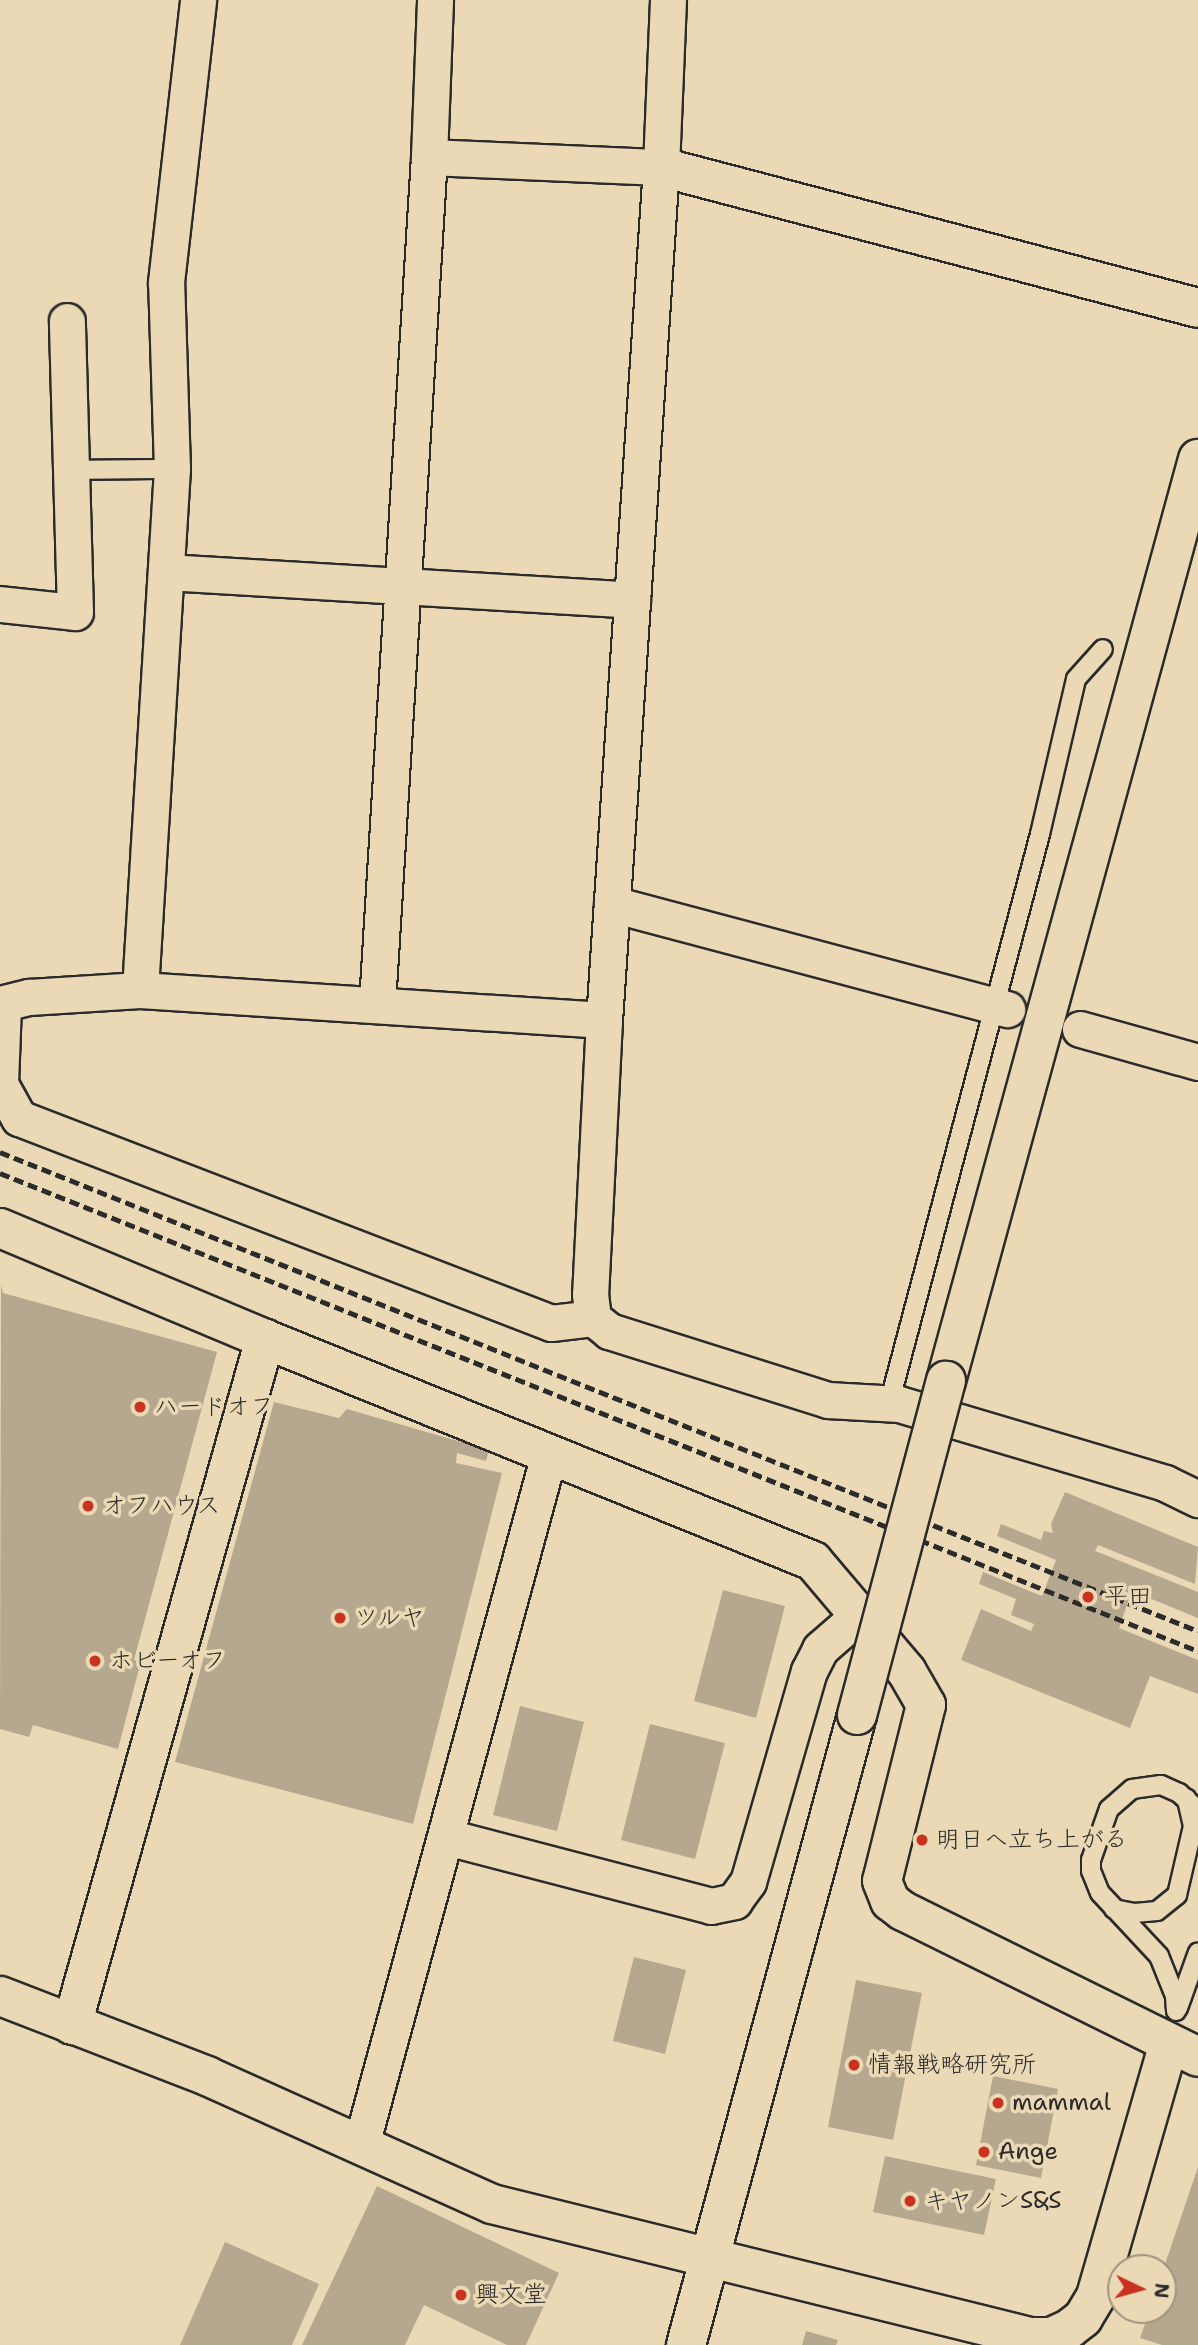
<!DOCTYPE html>
<html>
<head>
<meta charset="utf-8">
<style>
  body { margin:0 }
  #map { position:relative; width:1198px; height:2345px; overflow:hidden; background:#ebd9b6; font-family:"Shantell Sans","Klee One",sans-serif }
  div>[style] { position:absolute }
  [style*='--x'] { left:calc(var(--x)*1px); top:calc(var(--y)*1px); width:calc(var(--w)*1px); rotate:calc(var(--a)*1deg) }
  .building>* { inset:0; background:#b6a88f }
  .roads { filter:drop-shadow(2px 0 #2b2b2b) drop-shadow(-2px 0 #2b2b2b) drop-shadow(0 2px #2b2b2b) drop-shadow(0 -2px #2b2b2b) }
  .service>* { height:18px; margin:-9px; padding:0 9px; transform-origin:9px; border-radius:9px; background:#ebd9b6 }
  .minor>* { height:35px; margin:-17.5px; padding:0 17.5px; transform-origin:17.5px; border-radius:17.5px; background:#ebd9b6 }
  .tertiary>* { height:38px; margin:-19px; padding:0 19px; transform-origin:19px; border-radius:19px; background:#ebd9b6 }
  .rail>* { height:5px; margin-top:-2.5px; transform-origin:0; background:repeating-linear-gradient(90deg,#2b2b2b 0 10px,transparent 0 15px) }
  .bridges { filter:drop-shadow(2px 0 #2b2b2b) drop-shadow(-2px 0 #2b2b2b) drop-shadow(0 2px #2b2b2b) drop-shadow(0 -2px #2b2b2b) }
  .tertiary-bridge>* { height:38px; margin:-19px; padding:0 19px; transform-origin:19px; border-radius:19px; background:#ebd9b6 }
  .dots>* { width:19px; height:19px; translate:-50% -50%; box-sizing:border-box; border:4px solid #ebd9b6; border-radius:50% }
  span { translate:-50% -50%; white-space:nowrap; text-align:center; line-height:1.15; -webkit-text-stroke:7px #ebd9b6; paint-order:stroke }
  .poi-label { font-size:24px; color:#2b2b2b }
  .left { translate:0 -50%; text-align:left }
  .north { position:absolute; left:1107px; top:2254px; width:70px; height:70px; box-sizing:border-box; background:#ebd9b6; border:2px solid #9e937e; border-radius:50%; rotate:95deg; font-size:19px; font-weight:700; line-height:28px; text-align:center; color:#2b2b2b }
  .north::after { content:''; display:block; margin:auto; width:24px; height:32px; background:#c8321e; clip-path:polygon(50% 0,100% 100%,50% 72%,0 100%) }
</style>
</head>
<body>
<div id="map">
  <div class="building">
    <div style="clip-path:polygon(1px 1285px,3px 1293px,217px 1352px,134px 1660px,141px 1661px,118px 1749px,33px 1725px,29px 1737px,0 1729px)"></div>
    <div style="clip-path:polygon(274px 1402px,339px 1418px,347px 1409px,489px 1450px,486px 1461px,457px 1453px,456px 1463px,502px 1473px,413px 1824px,175px 1762px)"></div>
    <div style="clip-path:polygon(1065px 1492px,1198px 1547px,1195px 1584px,1098px 1545px,1095px 1551px,1198px 1592px,1198px 1618px,1132px 1591px,1119px 1628px,1198px 1660px,1198px 1694px,1150px 1676px,1130px 1728px,961px 1660px,981px 1609px,1031px 1631px,1034px 1624px,1011px 1615px,1016px 1599px,979px 1584px,983px 1572px,1042px 1596px,1056px 1560px,997px 1536px,1001px 1524px,1041px 1540px,1044px 1531px,1053px 1533px,1051px 1524px)"></div>
    <div style="clip-path:polygon(723px 1590px,785px 1606px,756px 1718px,694px 1701px)"></div>
    <div style="clip-path:polygon(520px 1706px,584px 1722px,557px 1831px,493px 1815px)"></div>
    <div style="clip-path:polygon(650px 1724px,725px 1743px,695px 1859px,621px 1840px)"></div>
    <div style="clip-path:polygon(634px 1957px,686px 1970px,665px 2054px,613px 2041px)"></div>
    <div style="clip-path:polygon(856px 1980px,922px 1993px,893px 2140px,828px 2127px)"></div>
    <div style="clip-path:polygon(993px 2076px,1058px 2089px,1041px 2178px,976px 2165px)"></div>
    <div style="clip-path:polygon(885px 2156px,996px 2179px,984px 2235px,873px 2212px)"></div>
    <div style="clip-path:polygon(1198px 2167px,1198px 2345px,1162px 2345px,1140px 2338px,1150px 2310px,1163px 2310px,1163px 2270px)"></div>
    <div style="clip-path:polygon(377px 2186px,559px 2273px,526px 2345px,507px 2345px,424px 2305px,405px 2345px,302px 2345px)"></div>
    <div style="clip-path:polygon(225px 2242px,319px 2284px,292px 2345px,180px 2345px)"></div>
    <div style="clip-path:polygon(806px 2331px,838px 2340px,836px 2345px,802px 2345px)"></div>
  </div>
  <div class="roads">
    <div class="service">
      <div style="--x:71;--y:470;--w:101;--a:-0.6"></div>
      <div style="--x:889;--y:1404;--w:590;--a:-75.16"></div>
      <div style="--x:1040;--y:834;--w:159;--a:-76.9"></div>
      <div style="--x:1076;--y:679;--w:40;--a:-48"></div>
      <div style="--x:1114;--y:1909;--w:21;--a:11"></div>
      <div style="--x:1135;--y:1913;--w:22;--a:-5"></div>
      <div style="--x:1157;--y:1911;--w:26;--a:-39"></div>
      <div style="--x:1177;--y:1895;--w:71;--a:-76.9"></div>
      <div style="--x:1193;--y:1826;--w:28;--a:-103"></div>
      <div style="--x:1178;--y:2008;--w:59;--a:-70.3"></div>
      <div style="--x:1176;--y:2011;--w:15;--a:-94"></div>
      <div style="--x:1175;--y:1996;--w:43;--a:-111.8"></div>
      <div style="--x:1159;--y:1956;--w:86;--a:-133.1"></div>
      <div style="--x:1100;--y:1893;--w:24;--a:-112"></div>
      <div style="--x:1091;--y:1871;--w:11;--a:-90"></div>
      <div style="--x:1091;--y:1860;--w:54;--a:-70.6"></div>
      <div style="--x:1109;--y:1809;--w:30;--a:-41"></div>
      <div style="--x:1132;--y:1789;--w:29;--a:-8"></div>
      <div style="--x:1161;--y:1785;--w:20;--a:24"></div>
      <div style="--x:1179;--y:1793;--w:25;--a:42"></div>
    </div>
    <div class="minor">
      <div style="--x:668;--y:0;--w:167;--a:92.4"></div>
      <div style="--x:661;--y:167;--w:855;--a:93.82"></div>
      <div style="--x:604;--y:1020;--w:274;--a:92.9"></div>
      <div style="--x:590;--y:1294;--w:24;--a:83"></div>
      <div style="--x:593;--y:1318;--w:21;--a:39"></div>
      <div style="--x:609;--y:1331;--w:230;--a:17.5"></div>
      <div style="--x:828;--y:1400;--w:71;--a:3.2"></div>
      <div style="--x:899;--y:1404;--w:277;--a:16.5"></div>
      <div style="--x:1165;--y:1483;--w:37;--a:26"></div>
      <div style="--x:429;--y:157;--w:232;--a:2.5"></div>
      <div style="--x:167;--y:572;--w:466;--a:3.4"></div>
      <div style="--x:0;--y:604;--w:75;--a:6.1"></div>
      <div style="--x:75;--y:612;--w:291;--a:-91.6"></div>
      <div style="--x:612;--y:904;--w:409;--a:14.9"></div>
      <div style="--x:140;--y:990;--w:522;--a:-86.49"></div>
      <div style="--x:172;--y:469;--w:187;--a:-91.8"></div>
      <div style="--x:166;--y:282;--w:284;--a:-83.5"></div>
      <div style="--x:0;--y:1004;--w:30;--a:-14"></div>
      <div style="--x:29;--y:997;--w:111;--a:-3.6"></div>
      <div style="--x:140;--y:990;--w:465;--a:3.7"></div>
      <div style="--x:377;--y:1004;--w:849;--a:-86.49"></div>
      <div style="--x:429;--y:157;--w:157;--a:-87.8"></div>
      <div style="--x:3;--y:1005;--w:79;--a:92.2"></div>
      <div style="--x:0;--y:1084;--w:39;--a:61"></div>
      <div style="--x:19;--y:1118;--w:570;--a:21.07"></div>
      <div style="--x:551;--y:1323;--w:42;--a:-6.8"></div>
      <div style="--x:1080;--y:1029;--w:123;--a:15.6"></div>
      <div style="--x:447;--y:1837;--w:273;--a:14.6"></div>
      <div style="--x:711;--y:1906;--w:24;--a:-12"></div>
      <div style="--x:734;--y:1901;--w:24;--a:-54"></div>
      <div style="--x:748;--y:1882;--w:220;--a:-73.9"></div>
      <div style="--x:809;--y:1671;--w:25;--a:-63"></div>
      <div style="--x:820;--y:1649;--w:52;--a:-41.1"></div>
      <div style="--x:361;--y:2145;--w:716;--a:-74.78"></div>
    </div>
    <div class="tertiary">
      <div style="--x:661;--y:167;--w:555;--a:14.71"></div>
      <div style="--x:0;--y:1228;--w:287;--a:22.7"></div>
      <div style="--x:265;--y:1339;--w:591;--a:22.05"></div>
      <div style="--x:813;--y:1561;--w:145;--a:49.7"></div>
      <div style="--x:907;--y:1672;--w:38;--a:60"></div>
      <div style="--x:926;--y:1705;--w:181;--a:104"></div>
      <div style="--x:882;--y:1881;--w:22;--a:68"></div>
      <div style="--x:890;--y:1901;--w:16;--a:38"></div>
      <div style="--x:903;--y:1911;--w:329;--a:26.3"></div>
      <div style="--x:946;--y:1381;--w:956;--a:-74.71"></div>
      <div style="--x:0;--y:1996;--w:222;--a:21.1"></div>
      <div style="--x:207;--y:2076;--w:312;--a:24.2"></div>
      <div style="--x:492;--y:2204;--w:554;--a:13.89"></div>
      <div style="--x:1030;--y:2337;--w:21;--a:0"></div>
      <div style="--x:1051;--y:2337;--w:20;--a:-24"></div>
      <div style="--x:1069;--y:2329;--w:18;--a:-38"></div>
      <div style="--x:1083;--y:2318;--w:26;--a:-59"></div>
      <div style="--x:1096;--y:2296;--w:263;--a:-73.9"></div>
      <div style="--x:72;--y:2025;--w:713;--a:-74.29"></div>
      <div style="--x:686;--y:2345;--w:653;--a:-74.81"></div>
    </div>
  </div>
  <div class="rail">
    <div style="--x:0;--y:1152;--w:1290;--a:21.79"></div>
    <div style="--x:0;--y:1173;--w:1290;--a:21.75"></div>
  </div>
  <div class="bridges">
    <div class="tertiary-bridge">
      <div style="--x:857;--y:1715;--w:346;--a:-75.1"></div>
    </div>
  </div>
  <div class="dots">
    <div style="left:140px;top:1407px;background:#c8321e"></div>
    <div style="left:88px;top:1506px;background:#c8321e"></div>
    <div style="left:1088px;top:1597px;background:#c8321e"></div>
    <div style="left:340px;top:1618px;background:#c8321e"></div>
    <div style="left:95px;top:1661px;background:#c8321e"></div>
    <div style="left:922px;top:1840px;background:#c8321e"></div>
    <div style="left:854px;top:2065px;background:#c8321e"></div>
    <div style="left:998px;top:2103px;background:#c8321e"></div>
    <div style="left:984px;top:2152px;background:#c8321e"></div>
    <div style="left:910px;top:2201px;background:#c8321e"></div>
    <div style="left:461px;top:2295px;background:#c8321e"></div>
  </div>
  <div class="poi-label">
    <span class="left" style="left:154px;top:1407px">ハードオフ</span>
    <span class="left" style="left:102px;top:1506px">オフハウス</span>
    <span class="left" style="left:1104px;top:1597px">平田</span>
    <span class="left" style="left:354px;top:1618px">ツルヤ</span>
    <span class="left" style="left:109px;top:1661px">ホビーオフ</span>
    <span class="left" style="left:936px;top:1840px">明日へ立ち上がる</span>
    <span class="left" style="left:868px;top:2065px">情報戦略研究所</span>
    <span class="left" style="left:1012px;top:2103px">mammal</span>
    <span class="left" style="left:998px;top:2152px">Ange</span>
    <span class="left" style="left:924px;top:2201px">キヤノンS&amp;S</span>
    <span class="left" style="left:475px;top:2295px">興文堂</span>
  </div>
  <div class="north">N</div>
</div>
</body>
</html>
